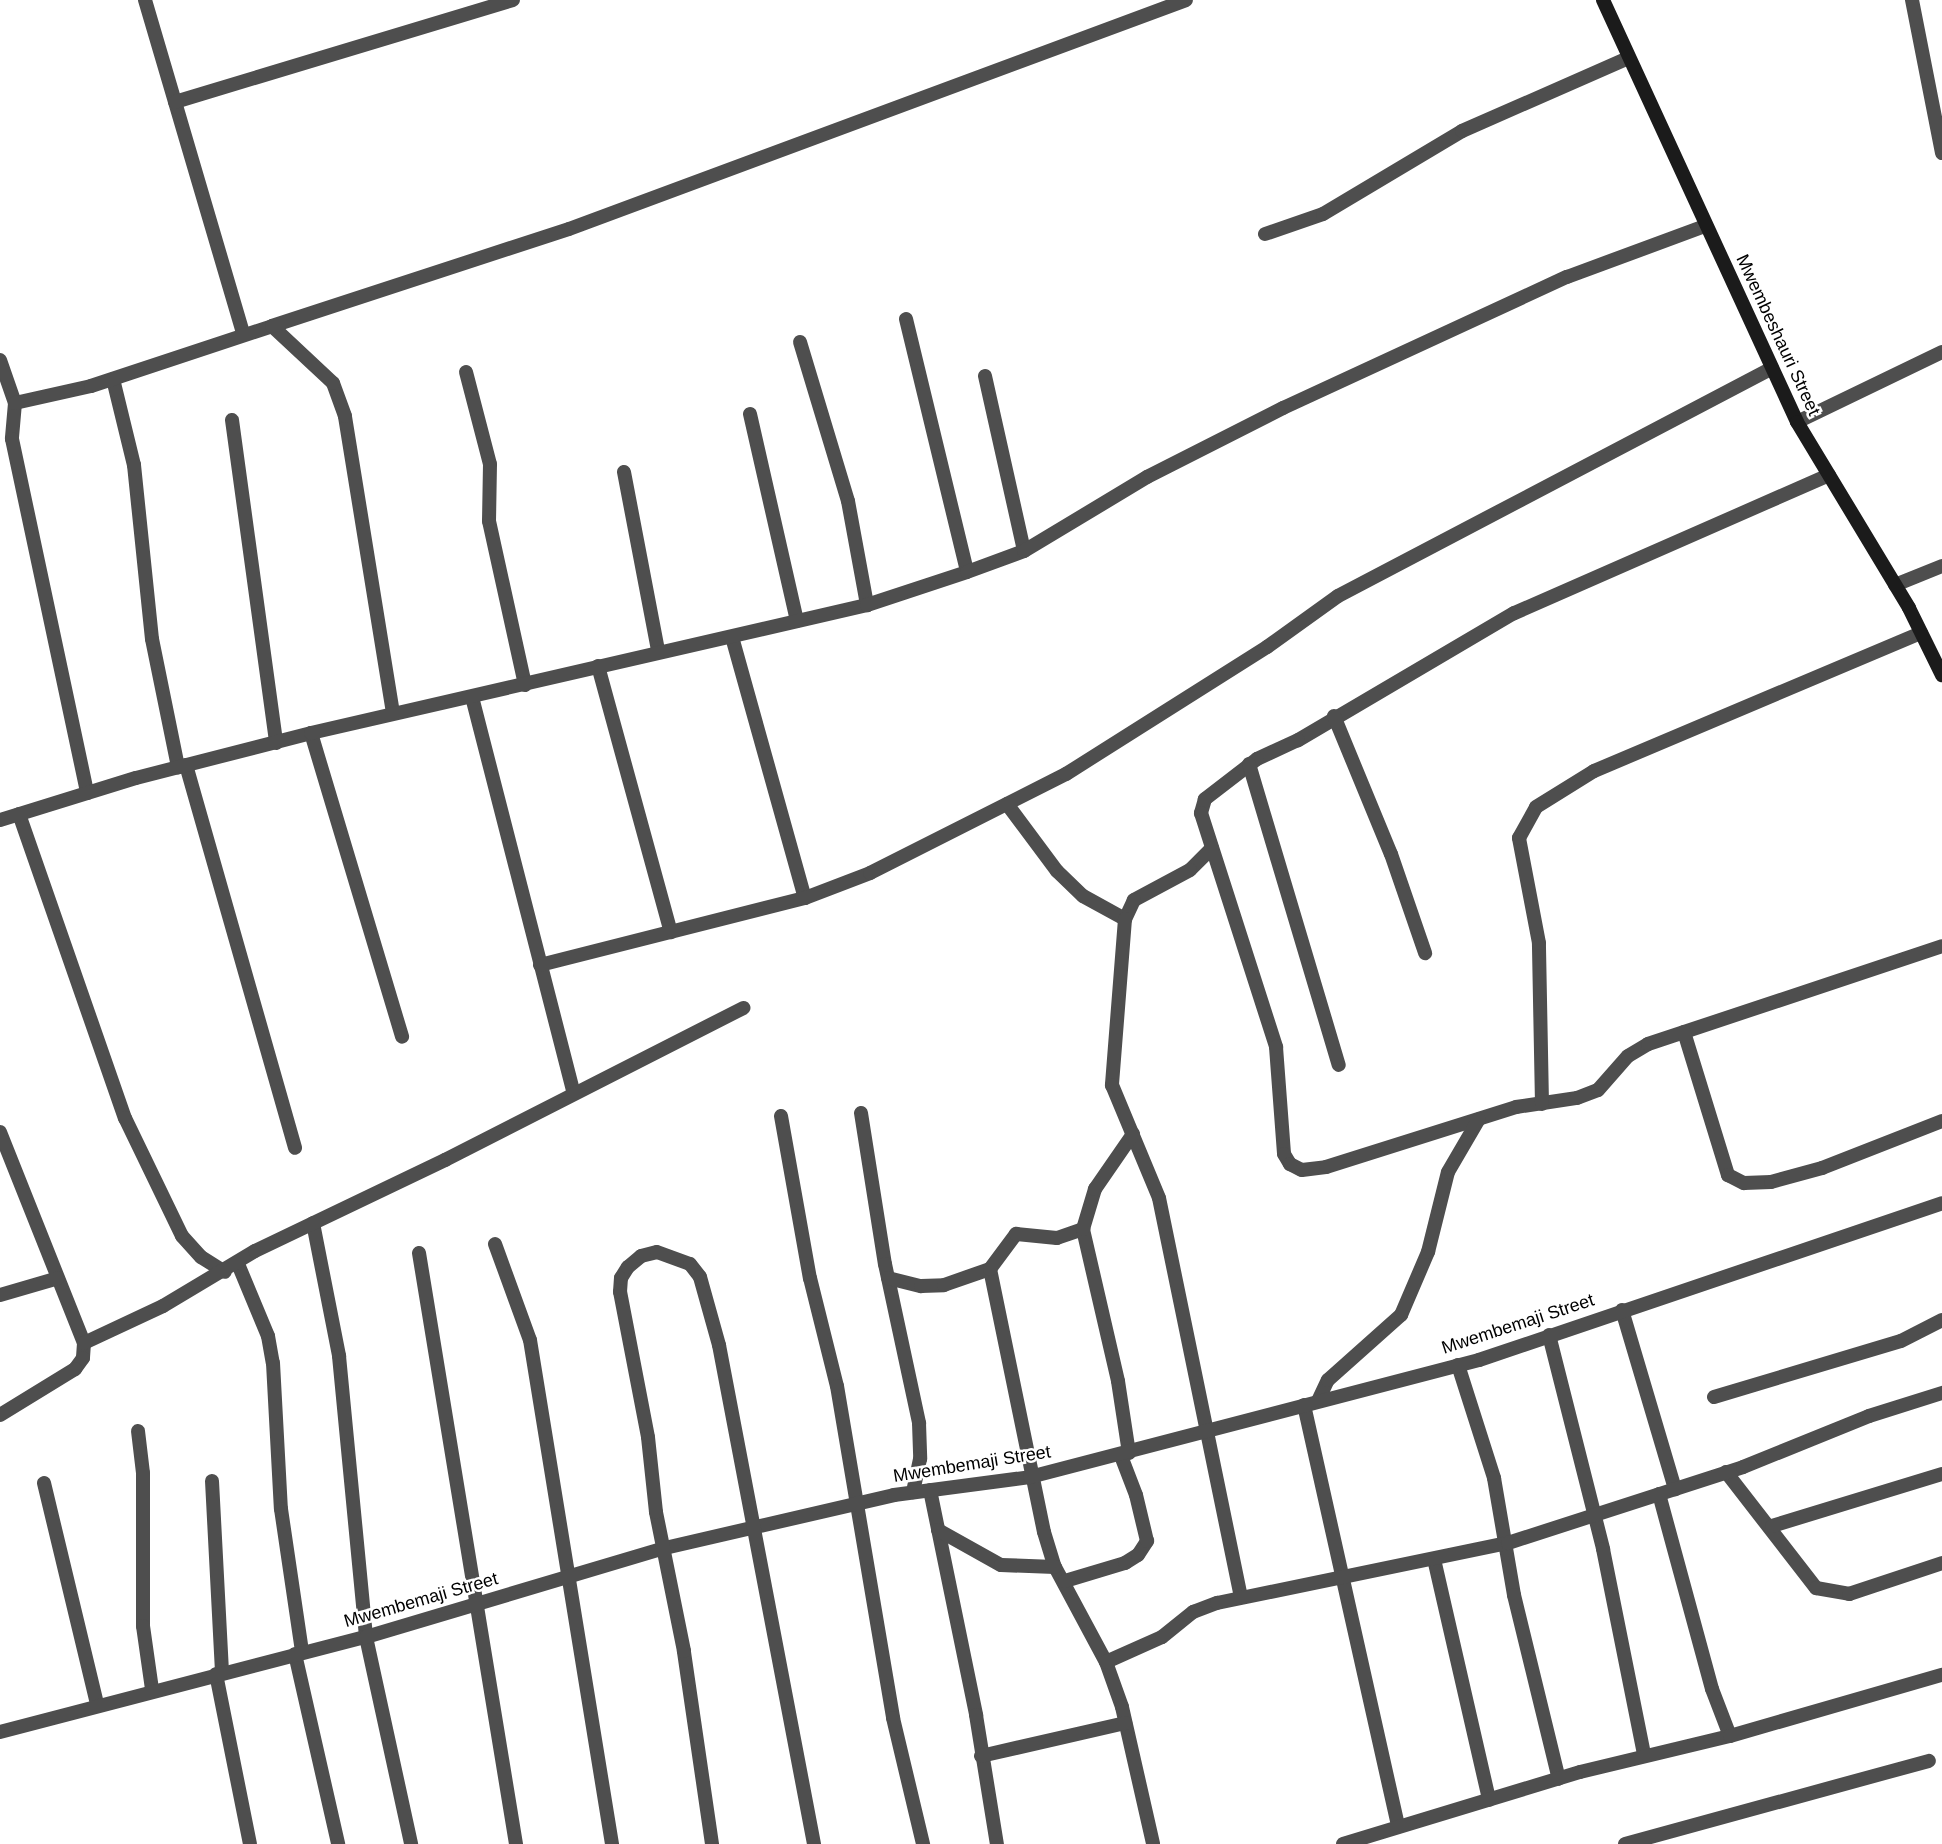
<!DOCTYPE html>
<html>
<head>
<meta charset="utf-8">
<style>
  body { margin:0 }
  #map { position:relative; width:1942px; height:1844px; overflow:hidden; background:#fff; font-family:Helvetica,sans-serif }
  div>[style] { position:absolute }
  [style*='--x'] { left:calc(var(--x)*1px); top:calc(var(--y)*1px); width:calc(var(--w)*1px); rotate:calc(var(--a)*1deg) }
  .street>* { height:14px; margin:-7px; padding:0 7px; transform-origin:7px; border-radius:7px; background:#4e4e4e }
  .secondary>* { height:14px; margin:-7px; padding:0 7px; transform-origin:7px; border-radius:7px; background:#1b1b1b }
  span { translate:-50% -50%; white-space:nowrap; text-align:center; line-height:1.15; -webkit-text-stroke:5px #fff; paint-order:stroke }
  .street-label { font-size:18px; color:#000 }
</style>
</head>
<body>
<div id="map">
  <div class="street">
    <div style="--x:145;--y:0;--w:348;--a:73.6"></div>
    <div style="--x:1912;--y:0;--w:156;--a:78.9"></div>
    <div style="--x:175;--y:102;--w:353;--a:-16.8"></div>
    <div style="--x:1265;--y:234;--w:61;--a:-19"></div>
    <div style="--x:1323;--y:214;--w:162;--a:-30.8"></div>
    <div style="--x:1462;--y:131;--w:181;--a:-23.7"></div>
    <div style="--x:906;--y:319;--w:260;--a:76.4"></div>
    <div style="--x:800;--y:342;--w:166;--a:73.2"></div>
    <div style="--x:848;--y:501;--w:106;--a:79.6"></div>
    <div style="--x:0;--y:360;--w:46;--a:70.8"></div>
    <div style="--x:15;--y:403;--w:36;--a:95"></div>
    <div style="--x:12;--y:439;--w:362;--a:78"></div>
    <div style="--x:466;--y:372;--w:95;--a:75.4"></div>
    <div style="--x:490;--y:464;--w:57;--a:91"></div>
    <div style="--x:489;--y:521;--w:168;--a:77.6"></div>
    <div style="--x:985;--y:376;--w:179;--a:77.4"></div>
    <div style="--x:113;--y:379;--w:89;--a:76.3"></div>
    <div style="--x:134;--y:465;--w:175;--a:84.1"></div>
    <div style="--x:152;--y:639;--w:131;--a:78.5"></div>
    <div style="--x:15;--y:403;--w:78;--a:-12.6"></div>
    <div style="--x:91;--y:386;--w:191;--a:-18.3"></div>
    <div style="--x:750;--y:414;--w:212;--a:77.2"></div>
    <div style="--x:232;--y:420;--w:326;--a:82.2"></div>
    <div style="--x:1797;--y:422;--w:161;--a:-25.8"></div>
    <div style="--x:624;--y:472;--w:182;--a:79.2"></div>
    <div style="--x:1829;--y:475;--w:344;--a:156.3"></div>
    <div style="--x:1514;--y:613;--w:251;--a:149.5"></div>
    <div style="--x:1298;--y:740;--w:45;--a:155.1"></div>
    <div style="--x:1257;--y:759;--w:66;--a:142.4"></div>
    <div style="--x:1205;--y:799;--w:15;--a:106"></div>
    <div style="--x:1201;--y:813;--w:246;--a:72.2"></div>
    <div style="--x:1276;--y:1047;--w:107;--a:85.7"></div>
    <div style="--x:1284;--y:1154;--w:12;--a:59"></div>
    <div style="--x:1290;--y:1164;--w:13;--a:27"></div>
    <div style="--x:1302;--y:1170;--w:24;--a:-7"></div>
    <div style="--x:1326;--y:1167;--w:199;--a:-17.5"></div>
    <div style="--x:1516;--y:1107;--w:62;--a:-8.4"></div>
    <div style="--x:1577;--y:1098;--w:22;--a:-21"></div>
    <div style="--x:1598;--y:1090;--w:45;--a:-48.6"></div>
    <div style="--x:1628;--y:1056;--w:23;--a:-31"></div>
    <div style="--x:1648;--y:1044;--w:310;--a:-18.4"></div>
    <div style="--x:1895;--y:585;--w:51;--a:-22"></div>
    <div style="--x:732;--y:637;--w:271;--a:74.4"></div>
    <div style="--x:598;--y:666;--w:276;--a:74.7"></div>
    <div style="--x:472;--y:697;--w:407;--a:75.6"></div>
    <div style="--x:393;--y:713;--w:301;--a:-99.2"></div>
    <div style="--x:345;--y:416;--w:35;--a:-110"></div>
    <div style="--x:333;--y:383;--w:83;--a:-136.9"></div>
    <div style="--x:272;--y:326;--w:312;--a:-18.1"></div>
    <div style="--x:569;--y:229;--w:658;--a:-20.36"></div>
    <div style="--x:1334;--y:716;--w:149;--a:67.6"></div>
    <div style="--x:1391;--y:854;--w:105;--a:71"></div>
    <div style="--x:311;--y:733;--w:317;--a:73.3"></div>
    <div style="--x:1249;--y:764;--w:314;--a:73.4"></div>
    <div style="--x:186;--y:765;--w:398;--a:74.1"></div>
    <div style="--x:1007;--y:804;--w:84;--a:53.3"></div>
    <div style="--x:1057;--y:871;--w:36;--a:44"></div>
    <div style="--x:1083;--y:896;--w:48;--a:28.7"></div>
    <div style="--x:19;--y:814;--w:322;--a:70.8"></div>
    <div style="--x:125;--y:1118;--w:131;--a:64.2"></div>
    <div style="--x:182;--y:1236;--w:28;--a:48"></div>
    <div style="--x:201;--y:1257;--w:28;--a:32"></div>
    <div style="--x:0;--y:820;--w:142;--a:-17.2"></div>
    <div style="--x:136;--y:778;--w:181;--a:-14.4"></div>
    <div style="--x:311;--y:733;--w:571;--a:-12.96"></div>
    <div style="--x:867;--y:605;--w:105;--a:-18.3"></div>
    <div style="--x:967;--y:572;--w:61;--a:-20.2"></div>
    <div style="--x:1024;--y:551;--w:144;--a:-31"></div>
    <div style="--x:1147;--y:477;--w:153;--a:-26.9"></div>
    <div style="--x:1283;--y:408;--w:313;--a:-24.8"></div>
    <div style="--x:1567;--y:277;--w:147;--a:-20.3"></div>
    <div style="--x:1212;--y:848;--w:31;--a:135"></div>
    <div style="--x:1190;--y:870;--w:64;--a:151.8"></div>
    <div style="--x:1134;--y:900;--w:21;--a:115"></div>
    <div style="--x:1125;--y:919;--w:167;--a:94.5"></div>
    <div style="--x:1112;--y:1085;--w:122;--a:67.4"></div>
    <div style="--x:1159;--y:1198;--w:406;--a:78.4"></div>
    <div style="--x:540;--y:965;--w:273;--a:-14.2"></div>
    <div style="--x:805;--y:898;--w:70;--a:-21"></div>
    <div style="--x:870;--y:873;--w:220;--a:-26.8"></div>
    <div style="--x:1066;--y:774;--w:238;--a:-32.3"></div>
    <div style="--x:1267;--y:647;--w:87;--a:-35.7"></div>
    <div style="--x:1338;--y:596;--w:490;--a:-27.7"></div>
    <div style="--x:1684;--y:1032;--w:150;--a:72.9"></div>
    <div style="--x:1728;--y:1175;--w:18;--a:27"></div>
    <div style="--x:1744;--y:1183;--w:27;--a:-2"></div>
    <div style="--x:1771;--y:1182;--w:53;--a:-15.4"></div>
    <div style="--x:1822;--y:1168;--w:129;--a:-21.4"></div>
    <div style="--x:1542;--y:1104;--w:161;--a:-91.1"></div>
    <div style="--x:1539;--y:943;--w:107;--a:-100.8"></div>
    <div style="--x:1519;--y:838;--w:35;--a:-61"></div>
    <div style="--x:1536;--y:807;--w:68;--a:-31.8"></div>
    <div style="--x:1594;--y:771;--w:355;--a:-22.9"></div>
    <div style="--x:861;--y:1113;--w:153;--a:81"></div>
    <div style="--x:885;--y:1264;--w:163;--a:77.9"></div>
    <div style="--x:919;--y:1423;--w:36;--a:88"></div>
    <div style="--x:920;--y:1459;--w:34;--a:102"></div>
    <div style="--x:781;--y:1116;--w:165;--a:79.9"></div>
    <div style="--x:810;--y:1278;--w:111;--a:76"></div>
    <div style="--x:837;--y:1386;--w:337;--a:80.4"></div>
    <div style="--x:893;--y:1718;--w:130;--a:76.6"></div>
    <div style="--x:0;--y:1132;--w:227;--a:68.3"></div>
    <div style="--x:84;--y:1343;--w:15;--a:94"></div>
    <div style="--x:83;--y:1358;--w:14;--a:126"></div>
    <div style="--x:75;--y:1369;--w:88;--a:148.5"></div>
    <div style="--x:313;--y:1223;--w:136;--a:78.9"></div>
    <div style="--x:339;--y:1356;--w:282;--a:84.5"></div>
    <div style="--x:366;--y:1637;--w:212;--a:77.7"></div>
    <div style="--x:495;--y:1244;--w:102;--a:70"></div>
    <div style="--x:530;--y:1340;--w:511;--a:80.76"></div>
    <div style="--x:419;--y:1253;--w:599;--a:80.68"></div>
    <div style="--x:238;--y:1264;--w:78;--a:67.4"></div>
    <div style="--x:268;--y:1336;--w:27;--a:80"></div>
    <div style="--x:273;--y:1363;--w:146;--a:86.9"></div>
    <div style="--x:281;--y:1509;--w:145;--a:81.6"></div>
    <div style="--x:990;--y:1269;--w:268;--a:78.4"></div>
    <div style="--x:1044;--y:1532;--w:37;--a:73"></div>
    <div style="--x:1055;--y:1567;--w:108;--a:61.8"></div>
    <div style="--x:1106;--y:1662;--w:48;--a:70.4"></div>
    <div style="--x:1122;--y:1707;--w:140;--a:77.2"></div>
    <div style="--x:888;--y:1278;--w:34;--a:14"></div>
    <div style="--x:921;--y:1286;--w:23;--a:-2"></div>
    <div style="--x:944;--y:1285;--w:49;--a:-19.2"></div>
    <div style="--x:990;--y:1269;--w:44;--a:-53.4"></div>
    <div style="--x:1016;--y:1234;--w:41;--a:5.6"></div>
    <div style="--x:1057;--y:1238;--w:28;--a:-19"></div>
    <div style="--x:0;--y:1295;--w:60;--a:-16.3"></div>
    <div style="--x:1622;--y:1310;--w:187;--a:73.5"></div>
    <div style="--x:1549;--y:1335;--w:221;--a:75.8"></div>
    <div style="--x:1603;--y:1549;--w:210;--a:78.7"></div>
    <div style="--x:84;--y:1343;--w:87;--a:-25.1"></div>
    <div style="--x:163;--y:1306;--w:107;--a:-30.9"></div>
    <div style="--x:255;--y:1251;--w:211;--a:-25.6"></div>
    <div style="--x:445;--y:1160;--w:335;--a:-27"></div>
    <div style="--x:1458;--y:1365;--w:119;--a:72.3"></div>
    <div style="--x:1494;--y:1478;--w:119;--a:80.3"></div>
    <div style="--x:1514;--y:1595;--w:189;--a:76.3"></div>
    <div style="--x:1714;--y:1397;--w:195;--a:-16.7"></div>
    <div style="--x:1901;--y:1341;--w:46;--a:-27.1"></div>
    <div style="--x:1318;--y:1401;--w:23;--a:-65"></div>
    <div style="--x:1328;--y:1380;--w:98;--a:-41.7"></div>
    <div style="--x:1401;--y:1315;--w:69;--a:-66.8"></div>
    <div style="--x:1428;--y:1252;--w:82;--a:-76"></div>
    <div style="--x:1448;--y:1172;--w:61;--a:-59.7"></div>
    <div style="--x:1304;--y:1405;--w:432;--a:77.4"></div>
    <div style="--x:138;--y:1431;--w:42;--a:83.2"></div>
    <div style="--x:143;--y:1473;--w:153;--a:90"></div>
    <div style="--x:143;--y:1626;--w:64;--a:81.9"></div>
    <div style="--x:1129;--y:1453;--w:73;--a:-98.7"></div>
    <div style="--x:1118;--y:1381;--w:156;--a:-103"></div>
    <div style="--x:1083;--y:1229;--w:42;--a:-73.3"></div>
    <div style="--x:1095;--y:1189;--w:67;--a:-55.4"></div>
    <div style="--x:1726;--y:1472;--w:147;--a:52.2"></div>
    <div style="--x:1816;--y:1588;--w:34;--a:10"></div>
    <div style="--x:1849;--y:1594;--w:98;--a:-18.4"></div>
    <div style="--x:212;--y:1481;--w:191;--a:87"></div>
    <div style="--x:44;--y:1483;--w:226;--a:76.5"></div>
    <div style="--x:930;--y:1490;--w:230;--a:78.4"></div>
    <div style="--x:976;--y:1715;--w:131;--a:80.8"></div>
    <div style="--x:1659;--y:1494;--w:202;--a:74.8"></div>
    <div style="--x:1712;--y:1689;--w:50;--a:69"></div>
    <div style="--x:1772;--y:1526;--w:178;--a:-17"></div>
    <div style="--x:938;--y:1530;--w:72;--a:29.1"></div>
    <div style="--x:1001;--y:1565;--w:54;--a:2.1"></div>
    <div style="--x:1434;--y:1559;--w:247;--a:77.1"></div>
    <div style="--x:1065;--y:1581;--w:63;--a:-16.7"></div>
    <div style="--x:1125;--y:1563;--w:15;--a:-32"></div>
    <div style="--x:1138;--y:1555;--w:17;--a:-57"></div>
    <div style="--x:1147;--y:1541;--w:47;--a:-103.4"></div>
    <div style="--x:1136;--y:1495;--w:42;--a:-111"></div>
    <div style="--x:295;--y:1654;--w:195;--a:77.2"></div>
    <div style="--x:1106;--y:1662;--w:61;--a:-24.1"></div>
    <div style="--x:1162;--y:1637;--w:40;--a:-39"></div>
    <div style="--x:1193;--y:1612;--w:26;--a:-21"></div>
    <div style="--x:1217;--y:1603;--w:297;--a:-11.7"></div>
    <div style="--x:1508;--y:1543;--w:247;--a:-17.9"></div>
    <div style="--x:1743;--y:1467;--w:136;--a:-22"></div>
    <div style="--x:1869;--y:1416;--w:77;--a:-17.5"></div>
    <div style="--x:216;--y:1674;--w:173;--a:78.7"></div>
    <div style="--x:0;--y:1732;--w:378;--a:-14.6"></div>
    <div style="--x:366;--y:1637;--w:312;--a:-16.6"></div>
    <div style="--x:665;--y:1548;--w:235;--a:-13"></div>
    <div style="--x:894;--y:1495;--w:137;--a:-7.5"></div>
    <div style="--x:1030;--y:1477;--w:464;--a:-14.6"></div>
    <div style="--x:1479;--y:1360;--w:489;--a:-18.7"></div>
    <div style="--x:981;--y:1756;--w:148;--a:-12.9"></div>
    <div style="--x:712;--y:1844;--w:195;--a:-98.3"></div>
    <div style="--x:684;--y:1651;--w:142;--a:-101.4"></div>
    <div style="--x:656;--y:1512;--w:75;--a:-96.1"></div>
    <div style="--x:648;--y:1437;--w:148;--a:-100.9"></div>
    <div style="--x:620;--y:1292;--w:14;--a:-86"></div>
    <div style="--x:621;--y:1278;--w:13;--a:-58"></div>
    <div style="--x:628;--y:1267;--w:17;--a:-40"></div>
    <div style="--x:641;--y:1256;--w:16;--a:-14"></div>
    <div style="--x:657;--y:1252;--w:35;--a:20"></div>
    <div style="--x:690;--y:1264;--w:16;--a:52"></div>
    <div style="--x:700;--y:1277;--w:71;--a:74.4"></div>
    <div style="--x:719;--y:1345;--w:508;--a:79.22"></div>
    <div style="--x:1343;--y:1844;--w:248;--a:-16.9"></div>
    <div style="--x:1580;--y:1772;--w:154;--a:-13.5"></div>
    <div style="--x:1730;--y:1736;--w:221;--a:-16.1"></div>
    <div style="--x:1625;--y:1844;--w:315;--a:-15.3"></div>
  </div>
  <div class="secondary">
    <div style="--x:1603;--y:0;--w:464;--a:65.3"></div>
    <div style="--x:1797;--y:422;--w:217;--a:58.9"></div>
    <div style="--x:1909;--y:608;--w:75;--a:63.8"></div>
  </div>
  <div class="street-label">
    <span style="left:1778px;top:335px;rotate:65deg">Mwembeshauri Street</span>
    <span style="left:1518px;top:1324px;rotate:-18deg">Mwembemaji Street</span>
    <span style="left:972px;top:1464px;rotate:-9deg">Mwembemaji Street</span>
    <span style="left:421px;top:1600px;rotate:-16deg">Mwembemaji Street</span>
  </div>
</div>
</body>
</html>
